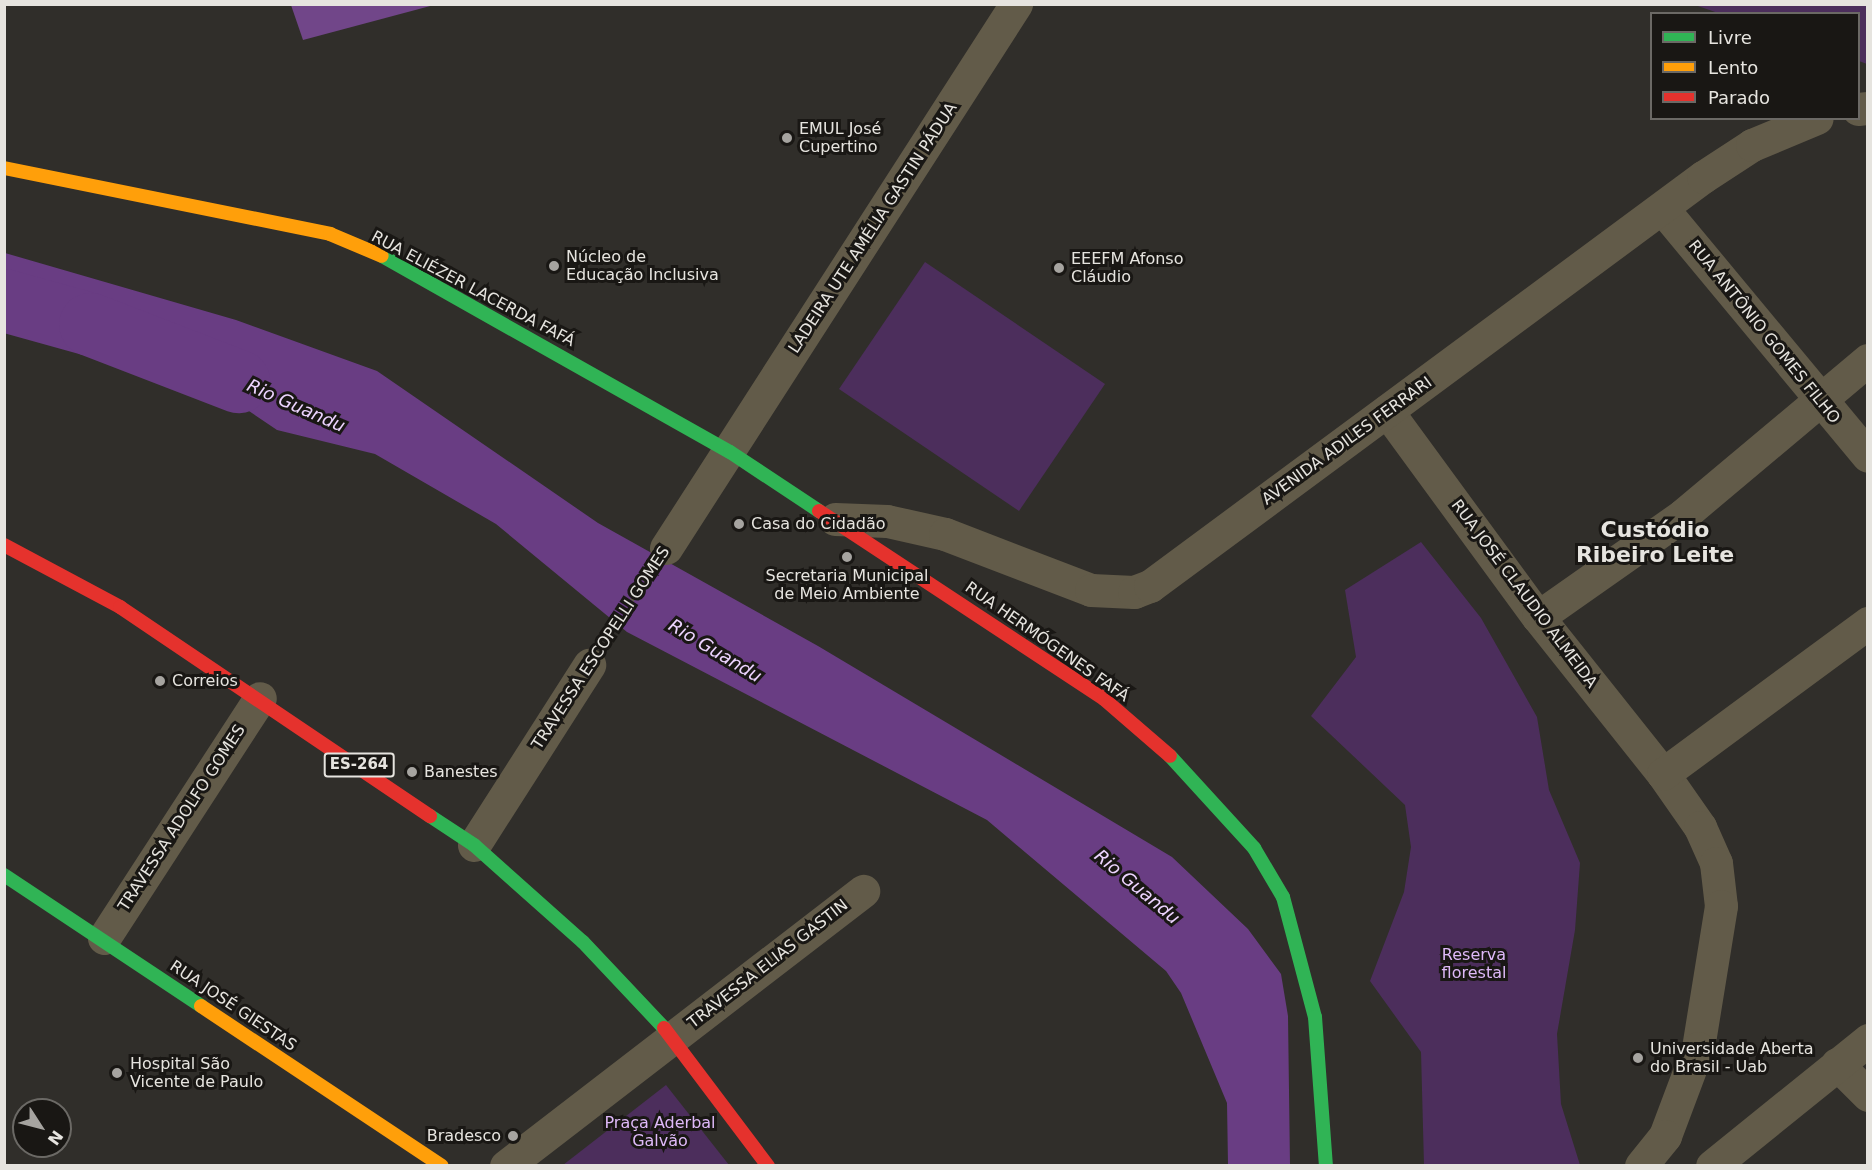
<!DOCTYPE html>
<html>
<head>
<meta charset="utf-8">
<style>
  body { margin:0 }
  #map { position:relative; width:1872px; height:1170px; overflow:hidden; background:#302e2a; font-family:"DejaVu Sans",sans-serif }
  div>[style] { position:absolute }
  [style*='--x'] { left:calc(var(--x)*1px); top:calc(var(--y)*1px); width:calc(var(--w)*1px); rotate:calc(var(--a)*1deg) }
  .green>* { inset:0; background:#4c2e5c }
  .forest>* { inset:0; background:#714689 }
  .water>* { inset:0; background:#693d83 }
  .river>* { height:63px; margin:-31.5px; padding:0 31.5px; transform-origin:31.5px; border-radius:31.5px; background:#693d83 }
  .path>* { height:4px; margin-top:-2px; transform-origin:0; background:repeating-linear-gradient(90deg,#645f53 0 3px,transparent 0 7.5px) }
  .street>* { height:33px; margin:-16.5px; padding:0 16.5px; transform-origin:16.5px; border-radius:16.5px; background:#625b49 }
  .fast>* { height:14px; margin:-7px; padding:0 7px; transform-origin:7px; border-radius:7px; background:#30b455 }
  .slow>* { height:14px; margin:-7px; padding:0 7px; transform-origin:7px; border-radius:7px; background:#ff9f0a }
  .jam>* { height:14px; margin:-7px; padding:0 7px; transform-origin:7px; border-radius:7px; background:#e5322d }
  .dots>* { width:16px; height:16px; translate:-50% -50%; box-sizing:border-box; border:3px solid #191714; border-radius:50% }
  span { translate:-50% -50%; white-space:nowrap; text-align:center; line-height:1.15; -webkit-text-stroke:6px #191714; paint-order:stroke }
  .shield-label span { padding:2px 4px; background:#191714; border:2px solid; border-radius:4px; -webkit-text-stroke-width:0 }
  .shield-label { font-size:15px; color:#e6e4df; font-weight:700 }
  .poi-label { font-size:16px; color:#e6e4df }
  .left { translate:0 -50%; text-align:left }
  .right { translate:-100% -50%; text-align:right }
  .street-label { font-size:16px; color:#e6e4df }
  .park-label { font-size:16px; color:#deb9f8 }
  .water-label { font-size:18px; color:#edd4ff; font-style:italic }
  .district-label { font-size:22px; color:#e6e4df; font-weight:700 }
  .frame { position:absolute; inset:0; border:6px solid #e6e4df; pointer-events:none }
  .legend { position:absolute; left:1650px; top:12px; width:210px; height:108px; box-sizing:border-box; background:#191714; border:2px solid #6b6965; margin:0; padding:8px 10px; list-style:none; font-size:18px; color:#e6e4df }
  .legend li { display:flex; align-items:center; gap:12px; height:30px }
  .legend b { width:30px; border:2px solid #6b6965 }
  .north { position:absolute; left:12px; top:1098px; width:60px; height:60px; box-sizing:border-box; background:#191714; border:2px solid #6b6965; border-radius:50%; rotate:126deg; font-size:16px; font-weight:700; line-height:24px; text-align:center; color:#e6e4df }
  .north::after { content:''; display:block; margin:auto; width:21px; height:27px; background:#a6a4a0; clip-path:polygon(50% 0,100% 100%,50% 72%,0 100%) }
</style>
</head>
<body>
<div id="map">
  <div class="green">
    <div style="clip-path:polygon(1695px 5px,1867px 5px,1867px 64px,1859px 61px,1858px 14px,1721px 14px)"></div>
    <div style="clip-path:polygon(925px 262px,1105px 384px,1019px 511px,839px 389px)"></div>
    <div style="clip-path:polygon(1421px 542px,1481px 618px,1537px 717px,1549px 790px,1580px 863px,1575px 930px,1557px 1034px,1561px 1104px,1580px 1165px,1424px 1165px,1421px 1052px,1370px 981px,1404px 892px,1411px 847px,1405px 805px,1311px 716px,1356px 657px,1345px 590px)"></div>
    <div style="clip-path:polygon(666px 1085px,729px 1165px,563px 1165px)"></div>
  </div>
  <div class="forest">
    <div style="clip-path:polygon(291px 5px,291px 4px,434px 5px,303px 40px)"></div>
  </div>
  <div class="water">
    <div style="clip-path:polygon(5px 253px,236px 320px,377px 371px,598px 523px,818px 646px,1172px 857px,1248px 929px,1281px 974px,1288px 1016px,1290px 1165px,1228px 1165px,1227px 1103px,1181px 993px,1166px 971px,987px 820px,627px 632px,496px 524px,375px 454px,277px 430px,141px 338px,5px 315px)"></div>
  </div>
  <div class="river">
    <div style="--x:4;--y:300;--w:89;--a:15.6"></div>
    <div style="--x:90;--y:324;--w:159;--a:21.1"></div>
  </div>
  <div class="path">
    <div style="--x:607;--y:638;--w:74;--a:-56.5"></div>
  </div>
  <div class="street">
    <div style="--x:1858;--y:109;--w:10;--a:-6"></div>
    <div style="--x:1662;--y:208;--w:322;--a:50.3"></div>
    <div style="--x:1387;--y:411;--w:255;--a:53.8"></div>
    <div style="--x:1538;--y:617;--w:201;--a:51.5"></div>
    <div style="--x:1663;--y:774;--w:65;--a:55.1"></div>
    <div style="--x:1700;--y:827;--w:39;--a:66"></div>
    <div style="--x:1716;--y:863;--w:43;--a:83.4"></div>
    <div style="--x:1721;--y:906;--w:144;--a:99.2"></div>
    <div style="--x:1698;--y:1048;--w:94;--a:110.6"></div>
    <div style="--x:1665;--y:1136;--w:38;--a:129"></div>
    <div style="--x:835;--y:519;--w:52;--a:2.2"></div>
    <div style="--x:887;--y:521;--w:59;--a:12.6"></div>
    <div style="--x:945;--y:534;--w:156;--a:21"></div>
    <div style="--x:1091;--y:590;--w:43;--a:2.7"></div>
    <div style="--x:1134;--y:592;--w:17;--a:-21"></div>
    <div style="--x:1150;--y:586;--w:688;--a:-36.49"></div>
    <div style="--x:1703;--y:177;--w:59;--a:-33.1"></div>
    <div style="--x:1752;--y:145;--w:70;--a:-22.6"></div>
    <div style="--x:666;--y:548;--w:647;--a:-57.24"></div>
    <div style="--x:1538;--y:617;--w:177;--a:-35.1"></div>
    <div style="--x:1683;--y:515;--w:241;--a:-40"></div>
    <div style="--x:1663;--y:774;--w:255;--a:-36.4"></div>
    <div style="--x:474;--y:845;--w:214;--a:-57.4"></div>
    <div style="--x:104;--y:938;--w:286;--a:-57"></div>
    <div style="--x:1837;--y:1064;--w:44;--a:45"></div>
    <div style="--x:506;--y:1166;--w:451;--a:-37.6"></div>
    <div style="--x:1712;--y:1166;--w:201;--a:-38.9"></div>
  </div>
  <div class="fast">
    <div style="--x:382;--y:256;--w:399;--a:29.4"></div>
    <div style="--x:730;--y:452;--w:107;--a:33.5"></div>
    <div style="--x:1170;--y:756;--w:125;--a:47.6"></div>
    <div style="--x:1254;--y:848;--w:57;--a:59.4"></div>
    <div style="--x:1283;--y:897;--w:124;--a:75.1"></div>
    <div style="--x:1315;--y:1017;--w:149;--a:85.8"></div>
    <div style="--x:430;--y:816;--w:53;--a:33.4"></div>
    <div style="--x:474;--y:845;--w:146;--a:41.7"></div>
    <div style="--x:583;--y:942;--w:118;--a:46.7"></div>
    <div style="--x:4;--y:875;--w:237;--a:33.6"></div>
  </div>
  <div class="slow">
    <div style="--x:4;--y:168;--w:333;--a:11.4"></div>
    <div style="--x:330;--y:234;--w:56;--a:22.9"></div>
    <div style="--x:201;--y:1006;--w:289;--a:33.6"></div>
  </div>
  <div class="jam">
    <div style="--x:819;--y:511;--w:341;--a:33.4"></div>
    <div style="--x:1104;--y:699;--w:87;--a:40.8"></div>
    <div style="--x:4;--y:545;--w:132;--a:28.1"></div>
    <div style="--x:120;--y:607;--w:374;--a:34"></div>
    <div style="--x:664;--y:1028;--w:173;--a:53"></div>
  </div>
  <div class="dots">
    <div style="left:787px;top:138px;background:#a6a4a0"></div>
    <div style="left:554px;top:266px;background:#a6a4a0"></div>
    <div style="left:1059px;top:268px;background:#a6a4a0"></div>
    <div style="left:739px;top:524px;background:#a6a4a0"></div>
    <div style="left:847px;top:557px;background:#a6a4a0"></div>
    <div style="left:160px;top:681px;background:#a6a4a0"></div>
    <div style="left:412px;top:772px;background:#a6a4a0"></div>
    <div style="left:1638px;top:1058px;background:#a6a4a0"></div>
    <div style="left:117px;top:1073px;background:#a6a4a0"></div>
    <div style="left:513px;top:1136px;background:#a6a4a0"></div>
  </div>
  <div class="shield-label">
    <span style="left:359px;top:765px">ES-264</span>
  </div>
  <div class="poi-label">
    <span class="left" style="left:799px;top:138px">EMUL José<br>Cupertino</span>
    <span class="left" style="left:566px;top:266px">Núcleo de<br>Educação Inclusiva</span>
    <span class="left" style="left:1071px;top:268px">EEEFM Afonso<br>Cláudio</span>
    <span class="left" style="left:751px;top:524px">Casa do Cidadão</span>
    <span style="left:847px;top:585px">Secretaria Municipal<br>de Meio Ambiente</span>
    <span class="left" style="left:172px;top:681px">Correios</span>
    <span class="left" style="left:424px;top:772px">Banestes</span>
    <span class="left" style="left:1650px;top:1058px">Universidade Aberta<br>do Brasil - Uab</span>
    <span class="left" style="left:130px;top:1073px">Hospital São<br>Vicente de Paulo</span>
    <span class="right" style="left:501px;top:1136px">Bradesco</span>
  </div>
  <div class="street-label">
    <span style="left:873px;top:228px;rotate:-57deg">LADEIRA UTE AMÉLIA GASTIN PÁDUA</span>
    <span style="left:473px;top:289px;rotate:28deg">RUA ELIÉZER LACERDA FAFÁ</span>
    <span style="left:1764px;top:332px;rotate:51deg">RUA ANTÔNIO GOMES FILHO</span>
    <span style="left:1347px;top:441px;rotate:-36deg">AVENIDA ADILES FERRARI</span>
    <span style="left:1524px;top:594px;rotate:53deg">RUA JOSÉ CLAUDIO ALMEIDA</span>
    <span style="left:1047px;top:642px;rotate:35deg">RUA HERMÓGENES FAFÁ</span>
    <span style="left:601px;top:648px;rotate:-57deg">TRAVESSA ESCOPELLI GOMES</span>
    <span style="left:182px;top:818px;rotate:-57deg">TRAVESSA ADOLFO GOMES</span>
    <span style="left:768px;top:964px;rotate:-38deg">TRAVESSA ELIAS GASTIN</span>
    <span style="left:233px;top:1006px;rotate:34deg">RUA JOSÉ GIESTAS</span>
  </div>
  <div class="park-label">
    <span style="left:1474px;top:964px">Reserva<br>florestal</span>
    <span style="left:660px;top:1132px">Praça Aderbal<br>Galvão</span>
  </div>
  <div class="water-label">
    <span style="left:296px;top:406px;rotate:24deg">Rio Guandu</span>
    <span style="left:715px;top:651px;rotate:31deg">Rio Guandu</span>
    <span style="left:1137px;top:887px;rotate:40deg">Rio Guandu</span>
  </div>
  <div class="district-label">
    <span style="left:1655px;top:542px">Custódio<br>Ribeiro Leite</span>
  </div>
  <div class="frame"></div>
  <ul class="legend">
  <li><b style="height:8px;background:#30b455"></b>Livre</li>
  <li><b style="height:8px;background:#ff9f0a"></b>Lento</li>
  <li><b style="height:8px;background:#e5322d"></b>Parado</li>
  </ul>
  <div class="north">N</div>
</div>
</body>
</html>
